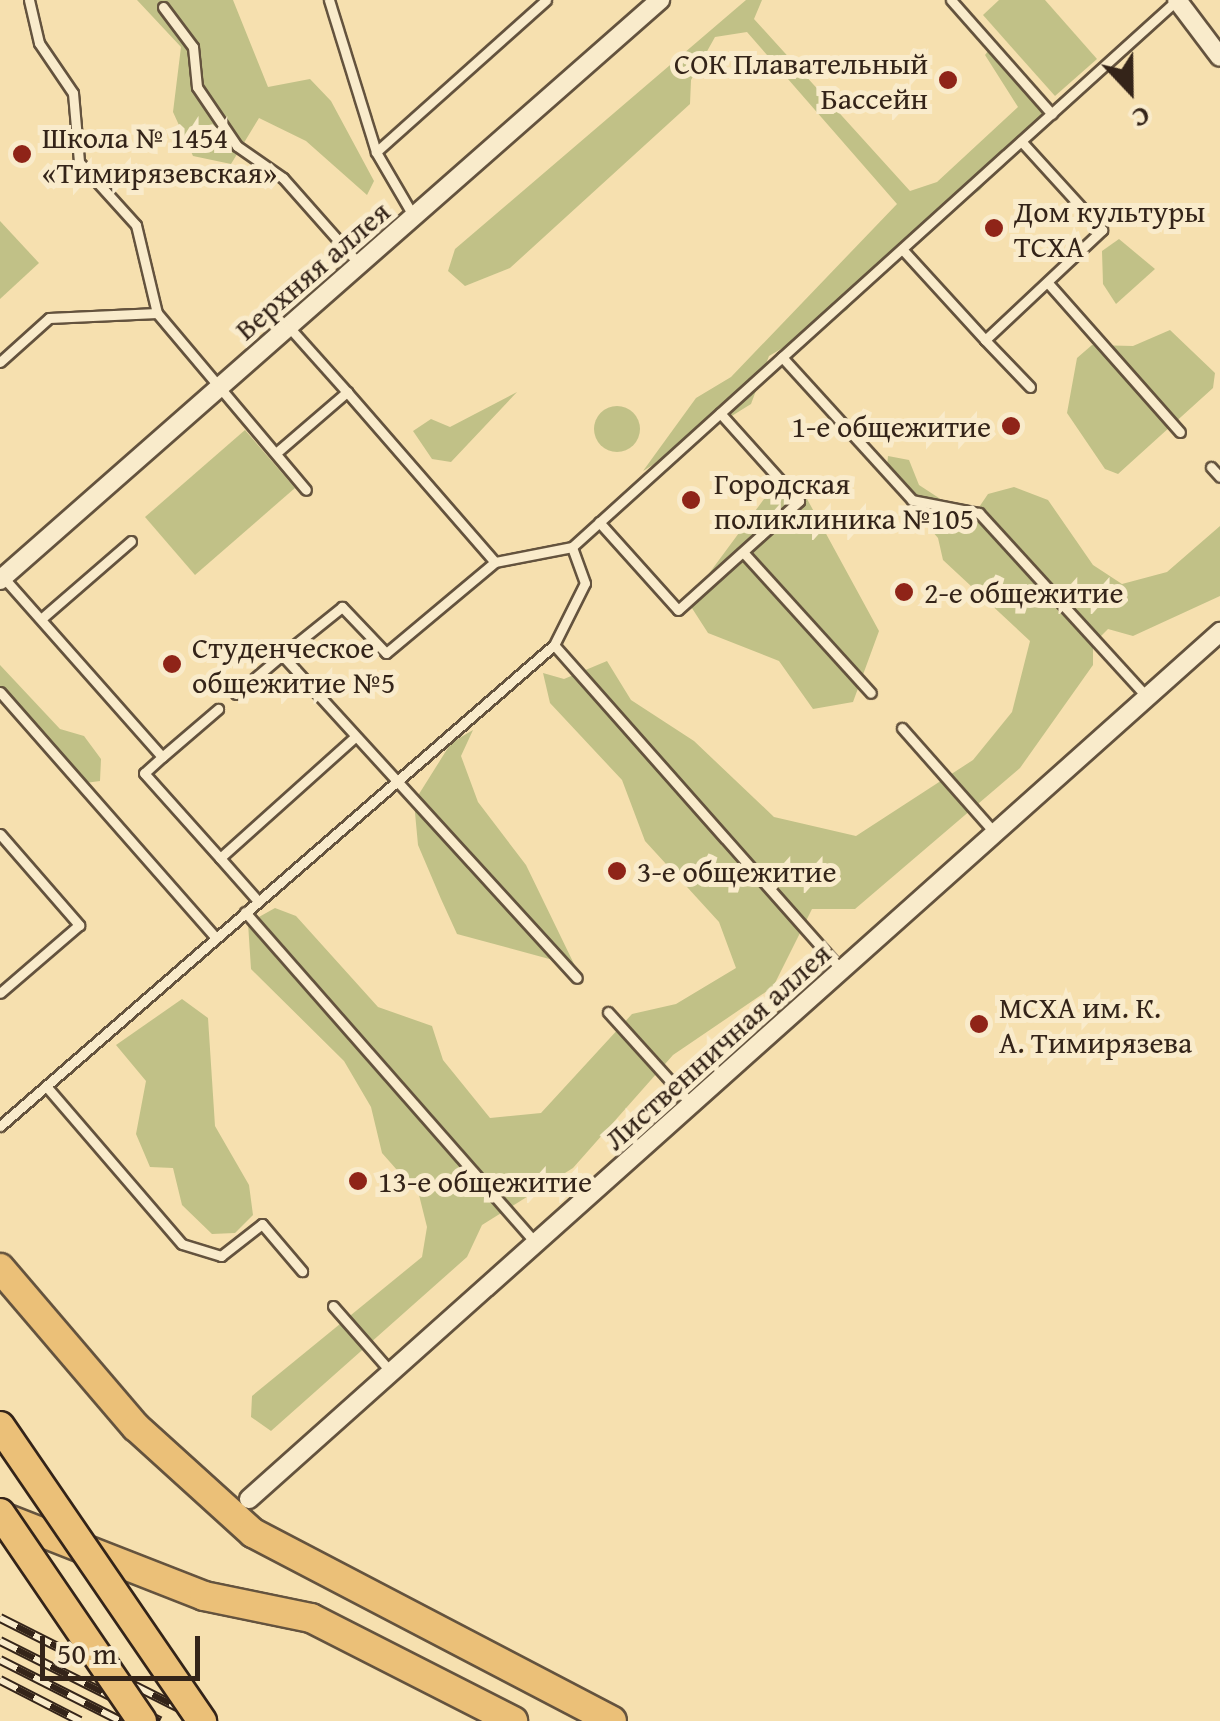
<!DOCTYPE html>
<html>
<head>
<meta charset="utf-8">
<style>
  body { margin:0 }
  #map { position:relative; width:1220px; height:1721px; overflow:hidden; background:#f6e0af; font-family:"Gentium Book Plus",serif }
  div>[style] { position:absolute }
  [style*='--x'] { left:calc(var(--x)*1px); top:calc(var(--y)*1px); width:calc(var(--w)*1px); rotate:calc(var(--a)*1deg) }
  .green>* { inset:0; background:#c1c187 }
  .round { border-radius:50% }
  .roads { filter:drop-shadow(2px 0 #64533e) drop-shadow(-2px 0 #64533e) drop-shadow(0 2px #64533e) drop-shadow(0 -2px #64533e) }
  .lane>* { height:9px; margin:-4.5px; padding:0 4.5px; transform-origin:4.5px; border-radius:4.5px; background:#f9ebcb }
  .street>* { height:18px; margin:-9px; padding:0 9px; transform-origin:9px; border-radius:9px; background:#f9ebcb }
  .primary>* { height:28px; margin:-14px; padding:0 14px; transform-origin:14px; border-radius:14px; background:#ebc078 }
  .rail>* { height:10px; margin-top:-5px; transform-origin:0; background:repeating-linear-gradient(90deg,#f9ebcb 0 19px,#342419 0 38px); box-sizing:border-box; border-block:2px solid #342419 }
  .bridges { filter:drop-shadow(2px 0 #342419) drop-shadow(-2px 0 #342419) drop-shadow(0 2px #342419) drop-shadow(0 -2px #342419) }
  .primary-bridge>* { height:28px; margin:-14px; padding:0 14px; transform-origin:14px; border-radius:14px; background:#ebc078 }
  .dots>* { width:28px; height:28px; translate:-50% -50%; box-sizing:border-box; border:5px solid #f9ebcb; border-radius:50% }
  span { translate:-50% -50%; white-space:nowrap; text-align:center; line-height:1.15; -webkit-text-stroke:10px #f9ebcb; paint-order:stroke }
  .poi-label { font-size:30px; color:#342419 }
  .right { translate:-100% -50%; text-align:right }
  .left { translate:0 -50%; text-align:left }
  .street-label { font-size:30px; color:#342419 }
  .north { position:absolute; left:1080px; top:40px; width:100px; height:100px; -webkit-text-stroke:8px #f9ebcb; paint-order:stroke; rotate:158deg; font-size:28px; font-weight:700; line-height:40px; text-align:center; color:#342419 }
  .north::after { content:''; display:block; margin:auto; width:35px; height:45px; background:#342419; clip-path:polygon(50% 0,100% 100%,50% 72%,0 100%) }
  .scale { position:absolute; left:40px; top:1636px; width:160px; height:45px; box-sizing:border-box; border:5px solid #342419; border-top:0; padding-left:12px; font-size:30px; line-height:35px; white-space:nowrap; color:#342419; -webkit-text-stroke:8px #f9ebcb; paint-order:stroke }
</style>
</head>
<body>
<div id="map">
  <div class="green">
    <div style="clip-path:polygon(137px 0,233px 0,268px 87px,310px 79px,331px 101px,374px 181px,367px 195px,306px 141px,259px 118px,231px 164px,193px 156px,173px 112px,181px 47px)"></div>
    <div style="clip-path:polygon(746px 0,762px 0,754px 19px,910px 191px,937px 182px,1018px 107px,985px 55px,995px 42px,1051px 104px,980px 190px,900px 243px,847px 310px,769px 356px,751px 404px,643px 471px,696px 398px,731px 377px,897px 204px,747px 32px,715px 37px,691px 80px,690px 104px,510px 268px,465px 286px,448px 271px,455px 249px)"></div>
    <div style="clip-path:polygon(999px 0,1045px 0,1097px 59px,1055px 96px,983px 15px)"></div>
    <div style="clip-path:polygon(0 221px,39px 263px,0 299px)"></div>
    <div style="clip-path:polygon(1119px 239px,1155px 269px,1116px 304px,1103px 284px,1102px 251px)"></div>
    <div style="clip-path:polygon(1170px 330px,1215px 373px,1213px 388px,1118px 474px,1105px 469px,1067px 413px,1077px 358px,1092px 345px,1133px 346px)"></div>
    <div style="clip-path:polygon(517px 392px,451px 462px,432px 459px,413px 431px,431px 419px,450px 427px)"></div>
    <div class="round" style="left:594px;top:406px;width:46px;height:46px"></div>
    <div style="clip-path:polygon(245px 430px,295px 488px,195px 575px,145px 517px)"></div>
    <div style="clip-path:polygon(888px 456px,909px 460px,919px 485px,971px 519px,988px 494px,1014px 487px,1048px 500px,1093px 565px,1122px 584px,1167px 572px,1220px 526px,1220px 596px,1133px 636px,1108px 629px,1093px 644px,1093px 665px,1020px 768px,855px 909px,812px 909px,773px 987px,673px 1055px,573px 1168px,482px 1225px,467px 1257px,271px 1431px,251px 1417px,252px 1396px,422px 1257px,427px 1227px,419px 1195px,382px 1153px,371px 1107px,344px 1061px,251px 969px,248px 923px,275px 908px,296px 916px,378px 1007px,432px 1026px,443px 1060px,490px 1118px,541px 1113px,632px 1014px,676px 1004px,736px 968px,719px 922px,645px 841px,622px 780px,550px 703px,543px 673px,564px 679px,607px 661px,631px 700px,694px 741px,774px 817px,856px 836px,973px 760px,1012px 712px,1030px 641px,943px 560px,938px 538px,886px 477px)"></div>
    <div style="clip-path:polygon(800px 486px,879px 631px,853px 702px,813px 709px,779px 661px,708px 633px,688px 602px,764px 499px)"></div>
    <div style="clip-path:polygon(0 665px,60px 729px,84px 736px,101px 759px,100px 781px,78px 784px,51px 753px,0 689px)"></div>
    <div style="clip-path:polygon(473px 730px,461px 756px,478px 802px,526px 865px,575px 966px,457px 934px,441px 899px,418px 845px,414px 802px,451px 743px)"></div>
    <div style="clip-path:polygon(182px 999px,208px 1018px,215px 1126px,249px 1185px,253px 1215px,235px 1233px,212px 1234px,182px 1205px,173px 1168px,150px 1167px,136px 1134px,146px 1081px,116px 1045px)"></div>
  </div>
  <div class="roads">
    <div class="lane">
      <div style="--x:29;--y:0;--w:44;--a:76.9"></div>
      <div style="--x:39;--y:43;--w:60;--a:55.8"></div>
      <div style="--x:73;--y:93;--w:69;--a:85"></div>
      <div style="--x:79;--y:162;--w:85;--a:47.9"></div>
      <div style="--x:136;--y:225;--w:90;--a:76.6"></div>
      <div style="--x:329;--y:0;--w:159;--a:72.8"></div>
      <div style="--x:951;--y:0;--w:152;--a:48.5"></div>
      <div style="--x:163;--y:7;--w:50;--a:53.1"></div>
      <div style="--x:193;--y:47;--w:40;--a:84.3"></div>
      <div style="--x:197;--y:87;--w:71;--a:55.9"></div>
      <div style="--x:237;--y:146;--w:56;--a:34.8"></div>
      <div style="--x:283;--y:178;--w:116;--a:48.5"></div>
      <div style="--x:414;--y:217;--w:75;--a:-120.3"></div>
      <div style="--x:376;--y:152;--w:228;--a:-41.8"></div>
      <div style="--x:902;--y:249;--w:123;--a:47.6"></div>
      <div style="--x:985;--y:340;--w:161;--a:-43.2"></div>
      <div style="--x:1102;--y:230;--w:120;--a:-132.3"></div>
      <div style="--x:1048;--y:283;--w:199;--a:48.5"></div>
      <div style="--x:289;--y:327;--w:87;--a:48.3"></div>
      <div style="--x:985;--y:340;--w:65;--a:46.2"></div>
      <div style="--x:782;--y:357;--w:193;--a:47.7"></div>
      <div style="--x:912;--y:500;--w:68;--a:11"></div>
      <div style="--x:979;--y:513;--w:248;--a:47.6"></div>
      <div style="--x:0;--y:362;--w:66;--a:-41.9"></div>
      <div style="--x:49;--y:318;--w:108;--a:-2.7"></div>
      <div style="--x:157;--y:313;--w:231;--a:49.9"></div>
      <div style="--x:276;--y:453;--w:94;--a:-40.7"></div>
      <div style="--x:347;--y:392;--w:225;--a:49"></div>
      <div style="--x:495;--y:562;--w:142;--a:140.1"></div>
      <div style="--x:386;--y:653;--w:64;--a:-133.7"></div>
      <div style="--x:342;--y:607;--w:77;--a:141.3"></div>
      <div style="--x:1211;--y:467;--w:13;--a:48"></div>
      <div style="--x:599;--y:522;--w:118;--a:48.1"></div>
      <div style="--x:678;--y:610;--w:163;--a:-42"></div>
      <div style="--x:799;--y:501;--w:118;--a:-131.9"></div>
      <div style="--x:743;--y:552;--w:190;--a:47.8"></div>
      <div style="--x:495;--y:562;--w:78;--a:-11"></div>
      <div style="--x:3;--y:577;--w:240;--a:48.5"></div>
      <div style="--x:162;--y:757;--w:74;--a:-40.6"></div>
      <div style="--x:41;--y:619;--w:119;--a:-40.9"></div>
      <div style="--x:554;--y:645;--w:434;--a:48.5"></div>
      <div style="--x:0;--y:692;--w:327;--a:48.7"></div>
      <div style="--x:236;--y:694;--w:60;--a:-40.3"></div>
      <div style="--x:282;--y:655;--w:437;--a:47.6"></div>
      <div style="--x:902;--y:728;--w:139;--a:48.5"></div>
      <div style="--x:162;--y:757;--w:24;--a:138"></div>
      <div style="--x:144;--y:773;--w:114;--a:48.2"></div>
      <div style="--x:220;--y:858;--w:181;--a:-41.9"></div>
      <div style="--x:0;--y:834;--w:121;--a:49"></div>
      <div style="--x:79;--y:925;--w:104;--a:139.3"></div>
      <div style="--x:220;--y:858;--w:57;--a:48.5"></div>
      <div style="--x:245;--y:912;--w:442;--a:48.7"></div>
      <div style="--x:608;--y:1012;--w:125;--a:47.9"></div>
      <div style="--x:46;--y:1086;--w:208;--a:49.3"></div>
      <div style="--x:182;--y:1244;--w:41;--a:17.1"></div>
      <div style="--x:221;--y:1256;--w:52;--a:-38"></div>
      <div style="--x:262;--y:1224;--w:62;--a:49.6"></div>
      <div style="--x:0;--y:1126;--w:734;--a:-40.97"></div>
      <div style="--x:554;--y:645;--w:69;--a:-63.4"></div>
      <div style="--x:585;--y:583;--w:38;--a:-110"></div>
      <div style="--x:572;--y:547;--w:816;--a:-42.12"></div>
      <div style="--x:333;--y:1306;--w:88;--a:48.7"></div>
    </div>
    <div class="street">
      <div style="--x:1177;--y:0;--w:71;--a:53"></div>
      <div style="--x:0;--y:580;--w:879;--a:-41.31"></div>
      <div style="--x:249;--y:1499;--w:1302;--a:-41.76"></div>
    </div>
    <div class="primary">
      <div style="--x:0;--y:1268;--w:209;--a:49.5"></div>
      <div style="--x:136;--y:1427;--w:158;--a:42.2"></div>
      <div style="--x:253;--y:1533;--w:405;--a:27.6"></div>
      <div style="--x:0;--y:1516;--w:219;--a:21.4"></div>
      <div style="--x:204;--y:1596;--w:109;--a:11.6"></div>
      <div style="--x:311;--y:1618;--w:227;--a:27"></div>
    </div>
  </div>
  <div class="rail">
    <div style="--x:0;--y:1618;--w:229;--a:26.7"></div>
    <div style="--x:0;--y:1641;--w:179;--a:26.6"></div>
    <div style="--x:0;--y:1660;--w:136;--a:26.8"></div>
    <div style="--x:0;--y:1680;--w:90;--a:27.1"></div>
  </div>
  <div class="bridges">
    <div class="primary-bridge">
      <div style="--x:0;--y:1426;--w:358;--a:55.6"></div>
      <div style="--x:0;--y:1513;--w:252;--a:55.7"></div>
    </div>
  </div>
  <div class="dots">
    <div style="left:948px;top:80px;background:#8f2418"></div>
    <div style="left:22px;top:154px;background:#8f2418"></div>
    <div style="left:994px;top:228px;background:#8f2418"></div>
    <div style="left:1011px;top:426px;background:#8f2418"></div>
    <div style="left:691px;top:500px;background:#8f2418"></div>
    <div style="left:904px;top:592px;background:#8f2418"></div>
    <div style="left:172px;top:664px;background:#8f2418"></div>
    <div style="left:617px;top:871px;background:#8f2418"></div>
    <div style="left:979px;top:1024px;background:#8f2418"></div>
    <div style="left:358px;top:1181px;background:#8f2418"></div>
  </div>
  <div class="poi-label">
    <span class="right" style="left:928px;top:80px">СОК Плавательный<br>Бассейн</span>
    <span class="left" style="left:42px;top:154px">Школа № 1454<br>«Тимирязевская»</span>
    <span class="left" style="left:1014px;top:228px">Дом культуры<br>ТСХА</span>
    <span class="right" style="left:991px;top:426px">1-е общежитие</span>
    <span class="left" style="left:714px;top:500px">Городская<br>поликлиника №105</span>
    <span class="left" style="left:924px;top:592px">2-е общежитие</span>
    <span class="left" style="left:192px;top:664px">Студенческое<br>общежитие №5</span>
    <span class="left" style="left:637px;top:871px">3-е общежитие</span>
    <span class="left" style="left:999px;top:1024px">МСХА им. К.<br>А. Тимирязева</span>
    <span class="left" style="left:378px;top:1181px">13-е общежитие</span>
  </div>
  <div class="street-label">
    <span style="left:312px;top:270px;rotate:-41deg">Верхняя аллея</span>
    <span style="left:717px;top:1046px;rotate:-42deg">Лиственничная аллея</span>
  </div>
  <div class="north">С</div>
  <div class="scale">50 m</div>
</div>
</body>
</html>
